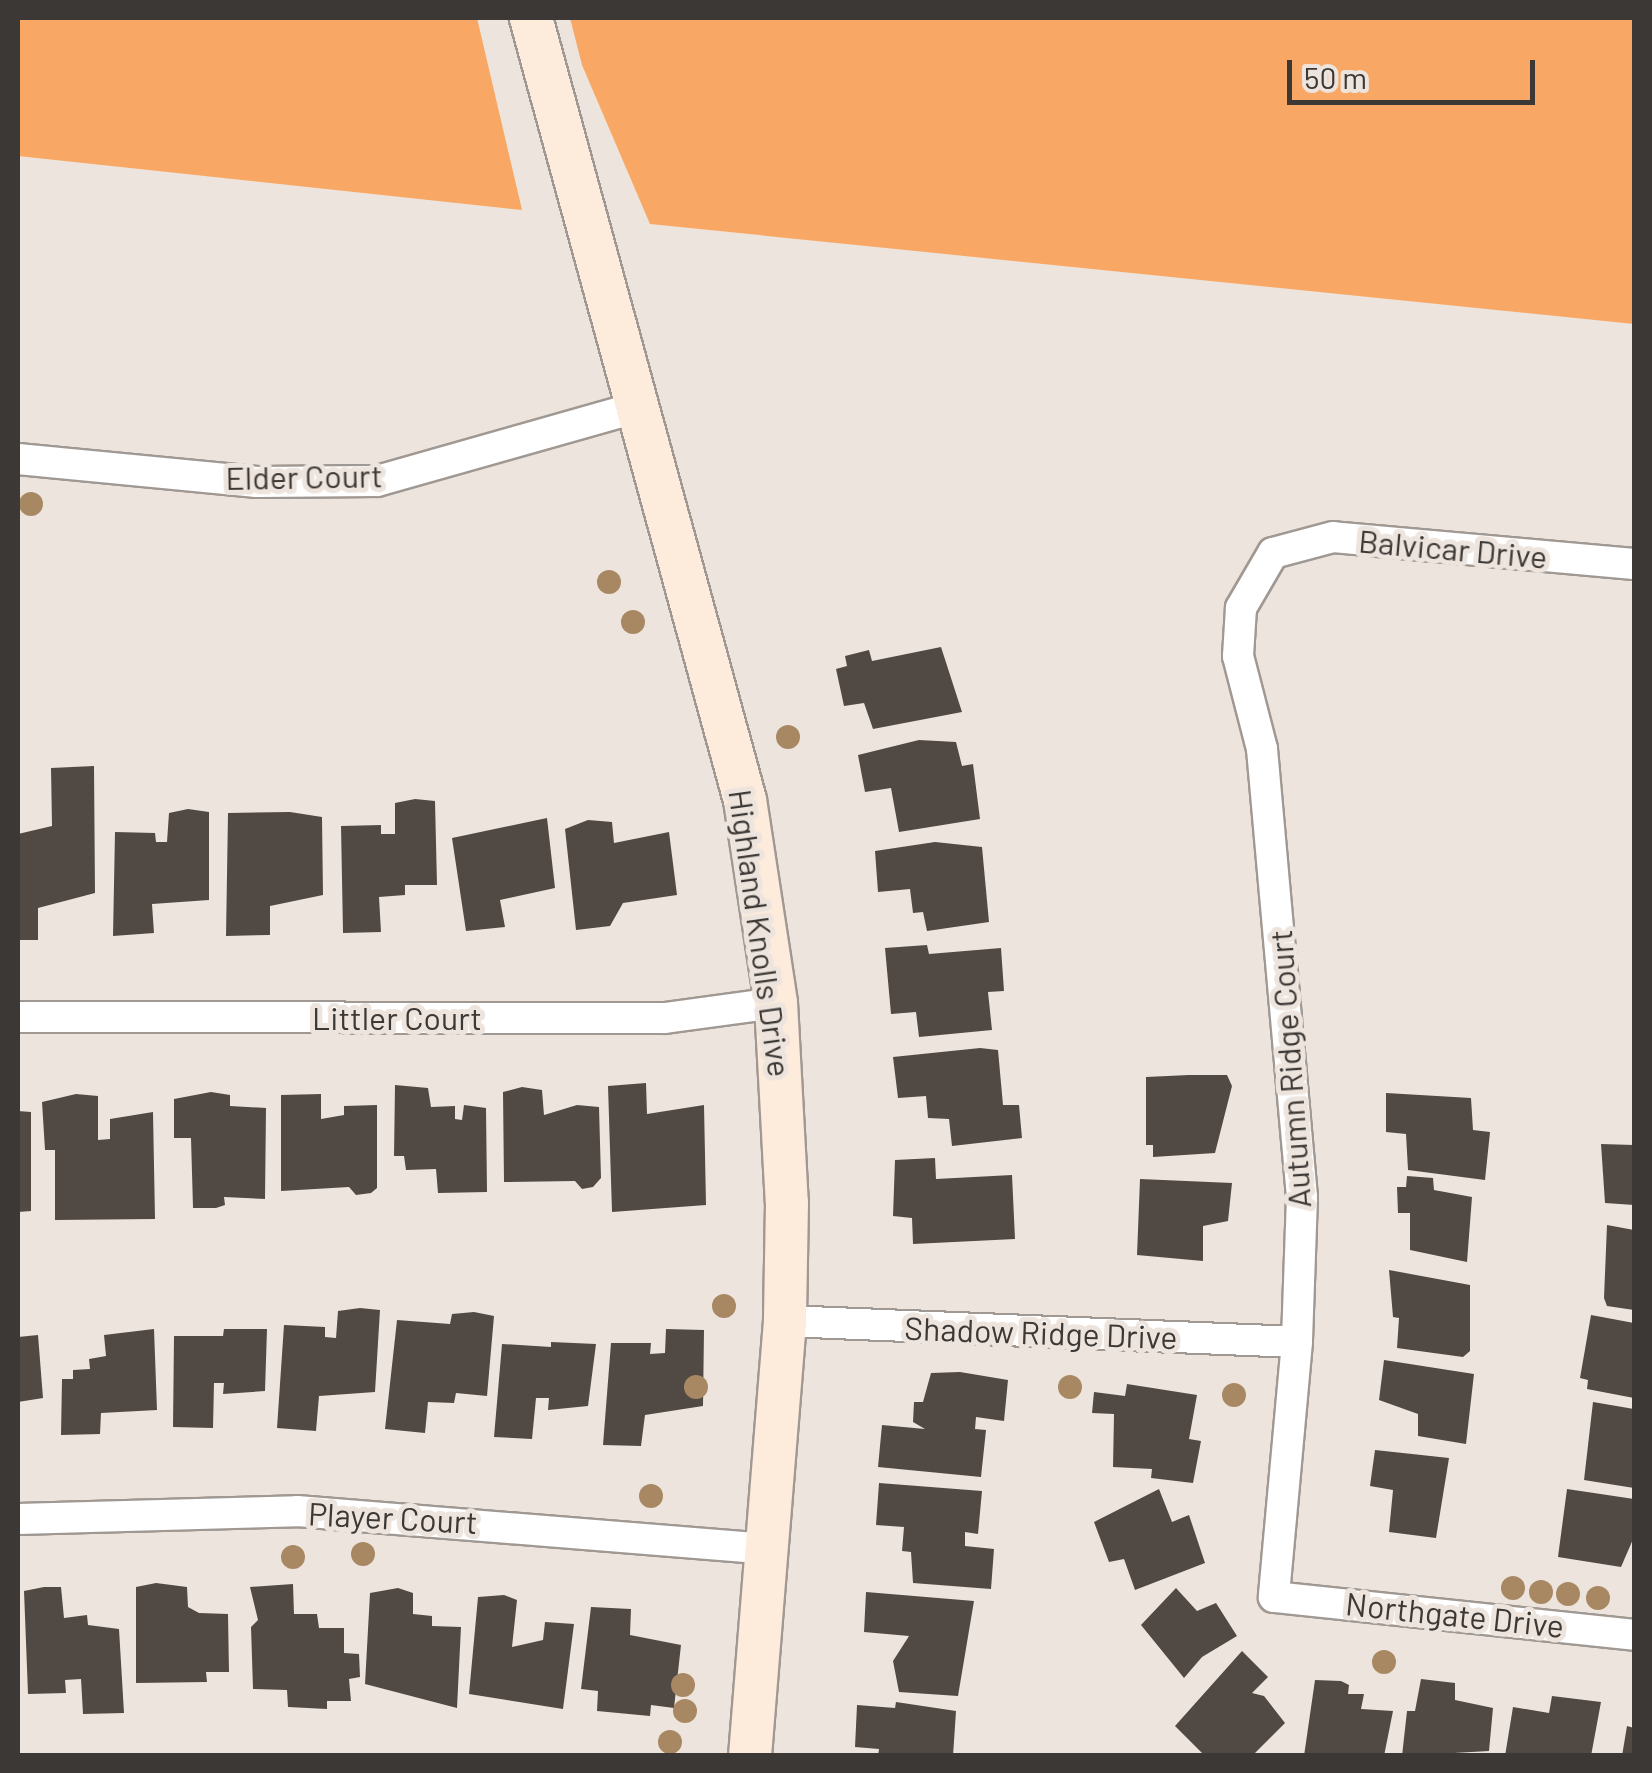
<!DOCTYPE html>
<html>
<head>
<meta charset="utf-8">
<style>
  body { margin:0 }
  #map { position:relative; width:1652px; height:1773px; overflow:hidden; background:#ede4dd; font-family:Barlow,sans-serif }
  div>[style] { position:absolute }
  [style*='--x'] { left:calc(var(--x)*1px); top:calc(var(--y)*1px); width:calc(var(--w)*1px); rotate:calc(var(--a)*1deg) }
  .green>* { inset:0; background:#f8a864 }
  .building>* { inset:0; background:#514a44 }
  .roads { filter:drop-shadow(2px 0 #a09892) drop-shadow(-2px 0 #a09892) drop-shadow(0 2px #a09892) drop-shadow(0 -2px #a09892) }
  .street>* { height:30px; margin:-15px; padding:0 15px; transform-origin:15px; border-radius:15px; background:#fff }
  .secondary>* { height:42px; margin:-21px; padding:0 21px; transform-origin:21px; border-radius:21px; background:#fdebdb }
  .trees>* { width:24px; height:24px; margin:-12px; border-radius:50%; background:#a88863 }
  span { translate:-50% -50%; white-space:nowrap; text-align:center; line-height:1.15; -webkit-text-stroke:10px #ede4dd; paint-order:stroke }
  .street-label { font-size:32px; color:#3c3835 }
  .frame { position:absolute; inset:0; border:20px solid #3c3835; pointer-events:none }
  .scale { position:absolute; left:1287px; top:60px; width:248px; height:45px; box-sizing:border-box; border:5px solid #3c3835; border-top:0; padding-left:12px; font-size:30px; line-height:35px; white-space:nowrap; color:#3c3835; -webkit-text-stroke:8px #ede4dd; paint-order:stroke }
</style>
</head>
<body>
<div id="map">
  <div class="green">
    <div style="clip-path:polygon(18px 18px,477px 18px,522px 210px,18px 156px)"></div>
    <div style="clip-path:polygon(570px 18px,1634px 18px,1634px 324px,650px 224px,582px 65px)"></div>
  </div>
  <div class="building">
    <div style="clip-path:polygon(941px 647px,962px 712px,873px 729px,864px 703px,844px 706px,836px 669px,847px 666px,845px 656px,869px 650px,872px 661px)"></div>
    <div style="clip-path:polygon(919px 740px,956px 742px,962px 766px,973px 764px,980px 819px,899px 832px,891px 788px,865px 792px,858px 755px)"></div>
    <div style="clip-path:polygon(94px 766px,95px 893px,38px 908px,38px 940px,18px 940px,18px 834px,52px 826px,51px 768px)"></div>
    <div style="clip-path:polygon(415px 799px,435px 801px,437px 885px,405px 885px,405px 895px,379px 897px,381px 932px,343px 933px,341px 826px,381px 825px,381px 834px,395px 834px,395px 803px)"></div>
    <div style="clip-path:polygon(188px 809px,209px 812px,209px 900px,152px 904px,154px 933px,113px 936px,115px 832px,155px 833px,156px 842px,167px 842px,169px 813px)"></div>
    <div style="clip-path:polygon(290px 812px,322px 817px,323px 895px,270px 906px,270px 935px,226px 936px,228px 813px)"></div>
    <div style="clip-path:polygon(547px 818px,555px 888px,500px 900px,505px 927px,466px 931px,452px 838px)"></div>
    <div style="clip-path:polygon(588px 820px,612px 822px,614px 843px,669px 832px,677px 895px,623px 903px,610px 926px,576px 930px,565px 829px)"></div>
    <div style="clip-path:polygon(935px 842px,982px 847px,989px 922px,927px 931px,923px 912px,913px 913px,910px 889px,878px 892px,875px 851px)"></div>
    <div style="clip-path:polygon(927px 945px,929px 954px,1001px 948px,1004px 991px,988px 992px,992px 1030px,919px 1037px,916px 1012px,891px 1014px,885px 948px)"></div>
    <div style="clip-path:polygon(980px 1048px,998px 1050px,1003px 1105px,1019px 1105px,1022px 1138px,952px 1146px,949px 1119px,928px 1118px,926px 1096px,898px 1098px,893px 1057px)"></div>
    <div style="clip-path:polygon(1189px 1075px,1227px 1075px,1232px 1086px,1215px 1153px,1153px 1157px,1153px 1145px,1146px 1145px,1146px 1077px)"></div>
    <div style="clip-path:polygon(646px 1083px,647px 1114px,704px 1105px,706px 1205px,612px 1212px,608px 1086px)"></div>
    <div style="clip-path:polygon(395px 1085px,428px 1088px,431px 1107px,455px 1106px,455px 1119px,462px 1120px,464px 1105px,486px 1108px,487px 1192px,438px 1193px,436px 1169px,406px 1170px,404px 1156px,394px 1156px)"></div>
    <div style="clip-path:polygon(522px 1087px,542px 1090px,544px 1115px,577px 1105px,599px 1107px,601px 1178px,593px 1187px,582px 1189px,575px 1181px,504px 1182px,503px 1092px)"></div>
    <div style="clip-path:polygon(211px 1092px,230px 1095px,230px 1106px,266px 1108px,265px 1199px,224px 1197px,225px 1205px,216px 1208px,193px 1208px,191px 1138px,174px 1138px,174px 1099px)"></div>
    <div style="clip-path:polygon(1386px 1093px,1471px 1098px,1473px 1130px,1490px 1132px,1485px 1180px,1408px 1170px,1406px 1134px,1386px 1132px)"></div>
    <div style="clip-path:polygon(76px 1094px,98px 1096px,98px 1140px,110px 1139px,110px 1119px,153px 1112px,155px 1219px,55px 1220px,55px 1150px,45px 1150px,42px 1102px)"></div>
    <div style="clip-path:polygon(321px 1094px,321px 1119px,344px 1115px,344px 1106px,377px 1105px,377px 1188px,371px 1193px,356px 1195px,349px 1187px,281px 1191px,281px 1095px)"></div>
    <div style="clip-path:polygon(18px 1111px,31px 1112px,31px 1211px,18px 1212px)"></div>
    <div style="clip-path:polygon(1601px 1144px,1634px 1145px,1634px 1205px,1605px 1203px)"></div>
    <div style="clip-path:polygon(935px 1158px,936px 1179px,1012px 1175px,1015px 1239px,913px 1244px,912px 1218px,893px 1216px,895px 1160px)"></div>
    <div style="clip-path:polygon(1407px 1176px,1433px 1178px,1434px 1190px,1472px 1197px,1467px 1262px,1410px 1250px,1410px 1213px,1398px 1213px,1397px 1187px,1406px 1187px)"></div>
    <div style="clip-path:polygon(1140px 1179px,1232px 1183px,1228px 1221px,1203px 1226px,1203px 1261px,1137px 1255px)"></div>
    <div style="clip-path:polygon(1607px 1225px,1634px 1230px,1634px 1310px,1607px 1306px,1604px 1298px)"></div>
    <div style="clip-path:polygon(1389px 1270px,1470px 1285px,1470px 1351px,1463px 1357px,1397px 1348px,1399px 1318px,1393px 1317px)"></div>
    <div style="clip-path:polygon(360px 1308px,380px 1310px,375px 1392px,319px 1396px,316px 1431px,277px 1428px,284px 1325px,325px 1327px,325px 1337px,336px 1338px,338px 1311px)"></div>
    <div style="clip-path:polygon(474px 1312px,494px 1316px,487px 1396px,456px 1393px,454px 1403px,428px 1402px,425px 1433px,385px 1429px,397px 1320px,450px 1324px,452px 1314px)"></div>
    <div style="clip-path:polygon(1591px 1315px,1634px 1323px,1634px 1398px,1587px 1389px,1588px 1380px,1580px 1378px)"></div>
    <div style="clip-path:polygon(154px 1329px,157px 1410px,101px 1413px,100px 1434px,61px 1435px,62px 1379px,73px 1379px,73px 1370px,90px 1369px,89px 1359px,106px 1356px,104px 1335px)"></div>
    <div style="clip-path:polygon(224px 1329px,267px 1329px,265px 1391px,223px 1394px,224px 1383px,214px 1383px,213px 1428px,173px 1427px,174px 1336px,223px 1336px)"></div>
    <div style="clip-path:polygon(666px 1329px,704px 1330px,703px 1406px,645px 1415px,641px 1446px,603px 1445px,611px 1343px,651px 1343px,650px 1354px,665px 1353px)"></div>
    <div style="clip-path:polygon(38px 1335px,43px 1398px,18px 1402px,18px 1337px)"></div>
    <div style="clip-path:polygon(551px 1342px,596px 1344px,588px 1406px,548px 1410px,549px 1398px,536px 1398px,532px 1439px,494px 1437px,502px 1344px,551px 1347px)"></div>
    <div style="clip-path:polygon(1384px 1360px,1474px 1374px,1466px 1444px,1418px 1436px,1418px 1414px,1379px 1400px)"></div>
    <div style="clip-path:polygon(960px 1372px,1008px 1380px,1004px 1421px,976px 1417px,975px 1429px,986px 1430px,981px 1477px,878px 1467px,882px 1425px,925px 1429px,913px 1422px,914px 1402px,923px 1402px,931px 1373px)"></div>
    <div style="clip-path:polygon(1127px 1384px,1197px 1395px,1189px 1439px,1201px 1441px,1193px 1483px,1151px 1478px,1152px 1469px,1113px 1467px,1114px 1414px,1092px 1413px,1094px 1392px,1125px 1396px)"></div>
    <div style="clip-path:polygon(1593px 1402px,1634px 1409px,1634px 1488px,1584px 1480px)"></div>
    <div style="clip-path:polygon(1375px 1450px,1449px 1458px,1436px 1538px,1389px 1532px,1393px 1490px,1370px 1486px)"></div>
    <div style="clip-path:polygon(879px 1483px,982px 1491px,978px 1534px,965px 1532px,965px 1546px,994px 1549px,991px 1589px,913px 1583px,911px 1552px,902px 1551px,904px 1527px,876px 1525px)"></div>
    <div style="clip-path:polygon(1159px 1489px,1172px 1522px,1189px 1515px,1205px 1563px,1135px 1590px,1124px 1559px,1109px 1562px,1094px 1522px)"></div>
    <div style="clip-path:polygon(1567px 1489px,1634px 1499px,1634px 1537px,1621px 1567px,1558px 1557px)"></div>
    <div style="clip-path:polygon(156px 1583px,187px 1587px,188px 1607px,199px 1613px,228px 1614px,229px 1672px,206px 1672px,207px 1682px,136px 1683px,136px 1587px)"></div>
    <div style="clip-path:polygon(293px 1584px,294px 1614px,317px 1614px,319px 1628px,344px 1628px,344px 1653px,359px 1654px,360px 1677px,349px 1679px,351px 1701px,327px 1701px,327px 1709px,288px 1707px,287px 1690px,253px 1689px,251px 1627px,258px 1620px,250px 1587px)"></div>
    <div style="clip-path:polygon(44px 1587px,61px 1587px,64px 1618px,87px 1615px,88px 1625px,119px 1629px,124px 1713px,83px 1714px,81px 1679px,65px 1680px,66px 1693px,28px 1694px,24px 1591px)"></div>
    <div style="clip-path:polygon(398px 1588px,413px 1593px,413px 1614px,432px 1616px,432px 1626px,461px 1627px,457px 1708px,365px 1684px,370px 1593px)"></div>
    <div style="clip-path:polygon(1176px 1588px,1197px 1611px,1216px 1603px,1237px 1636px,1202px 1657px,1184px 1678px,1141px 1625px)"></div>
    <div style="clip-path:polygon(866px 1592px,974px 1601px,958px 1696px,899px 1692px,893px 1661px,909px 1636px,864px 1632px)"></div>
    <div style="clip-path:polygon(504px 1595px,517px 1600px,512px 1647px,543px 1640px,545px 1622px,574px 1624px,563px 1709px,469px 1694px,478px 1597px)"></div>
    <div style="clip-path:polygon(591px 1607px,631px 1609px,630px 1635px,681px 1645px,674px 1708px,651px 1705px,650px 1716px,597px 1711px,598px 1691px,581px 1689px)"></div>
    <div style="clip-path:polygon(1242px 1651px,1268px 1677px,1252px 1693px,1264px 1696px,1285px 1723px,1252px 1756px,1205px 1756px,1175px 1726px)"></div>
    <div style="clip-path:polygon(1421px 1679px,1455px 1683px,1455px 1700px,1493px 1708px,1489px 1751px,1402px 1756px,1407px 1711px,1415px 1711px)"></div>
    <div style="clip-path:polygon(1315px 1680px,1341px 1681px,1349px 1685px,1348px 1694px,1364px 1694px,1361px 1709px,1393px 1711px,1384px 1756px,1304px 1756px)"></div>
    <div style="clip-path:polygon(1552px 1696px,1601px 1702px,1591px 1756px,1505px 1756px,1513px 1707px,1549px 1713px)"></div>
    <div style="clip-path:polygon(896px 1702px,956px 1711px,953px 1756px,878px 1756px,879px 1749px,855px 1747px,857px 1705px,895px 1708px)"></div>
    <div style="clip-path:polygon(1627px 1726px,1634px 1728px,1634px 1756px,1622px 1756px)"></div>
  </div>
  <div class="roads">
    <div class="street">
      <div style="--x:18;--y:459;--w:240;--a:5.5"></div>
      <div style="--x:257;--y:482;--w:120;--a:-0.5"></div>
      <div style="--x:377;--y:481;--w:275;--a:-15.8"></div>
      <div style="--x:1634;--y:564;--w:302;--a:-174.9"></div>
      <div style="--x:1333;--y:537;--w:62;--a:165.1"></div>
      <div style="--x:1273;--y:553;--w:64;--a:120.2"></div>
      <div style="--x:1241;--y:608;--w:48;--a:93.6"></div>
      <div style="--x:1238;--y:656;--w:96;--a:75.5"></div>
      <div style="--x:1262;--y:749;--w:450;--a:84.9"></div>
      <div style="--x:1302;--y:1197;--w:145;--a:92"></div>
      <div style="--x:1297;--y:1342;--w:256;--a:95.2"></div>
      <div style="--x:1274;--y:1597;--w:362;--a:6"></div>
      <div style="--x:18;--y:1017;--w:647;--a:0.09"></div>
      <div style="--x:665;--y:1018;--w:112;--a:-7.7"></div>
      <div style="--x:785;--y:1321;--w:512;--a:2.35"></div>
      <div style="--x:18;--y:1519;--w:279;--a:-1.6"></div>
      <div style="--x:297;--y:1511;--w:472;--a:4.6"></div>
    </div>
    <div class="secondary">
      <div style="--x:531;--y:18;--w:811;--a:74.7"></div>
      <div style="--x:745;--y:800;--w:205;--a:81.3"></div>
      <div style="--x:776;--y:1003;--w:200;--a:86.9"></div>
      <div style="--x:787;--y:1203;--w:118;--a:91"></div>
      <div style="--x:785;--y:1321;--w:436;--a:94.6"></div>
    </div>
  </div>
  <div class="trees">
    <div style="left:31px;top:504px"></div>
    <div style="left:609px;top:582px"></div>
    <div style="left:633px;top:622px"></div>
    <div style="left:788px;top:737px"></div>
    <div style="left:724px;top:1306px"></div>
    <div style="left:696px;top:1387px"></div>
    <div style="left:1070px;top:1387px"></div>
    <div style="left:1234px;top:1395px"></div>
    <div style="left:651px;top:1496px"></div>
    <div style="left:363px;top:1554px"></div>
    <div style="left:293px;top:1557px"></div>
    <div style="left:1513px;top:1588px"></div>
    <div style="left:1541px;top:1592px"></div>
    <div style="left:1568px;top:1594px"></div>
    <div style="left:1598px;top:1598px"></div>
    <div style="left:1384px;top:1662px"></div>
    <div style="left:683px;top:1685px"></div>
    <div style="left:685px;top:1711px"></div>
    <div style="left:670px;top:1742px"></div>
  </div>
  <div class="street-label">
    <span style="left:304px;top:476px;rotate:-1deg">Elder Court</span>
    <span style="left:1453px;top:548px;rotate:5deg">Balvicar Drive</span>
    <span style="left:761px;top:933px;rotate:82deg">Highland Knolls Drive</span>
    <span style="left:397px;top:1017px">Littler Court</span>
    <span style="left:1289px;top:1069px;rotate:-94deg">Autumn Ridge Court</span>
    <span style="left:1041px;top:1332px;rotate:2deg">Shadow Ridge Drive</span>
    <span style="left:393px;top:1517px;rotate:3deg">Player Court</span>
    <span style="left:1455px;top:1614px;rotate:6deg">Northgate Drive</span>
  </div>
  <div class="frame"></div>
  <div class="scale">50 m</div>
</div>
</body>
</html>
